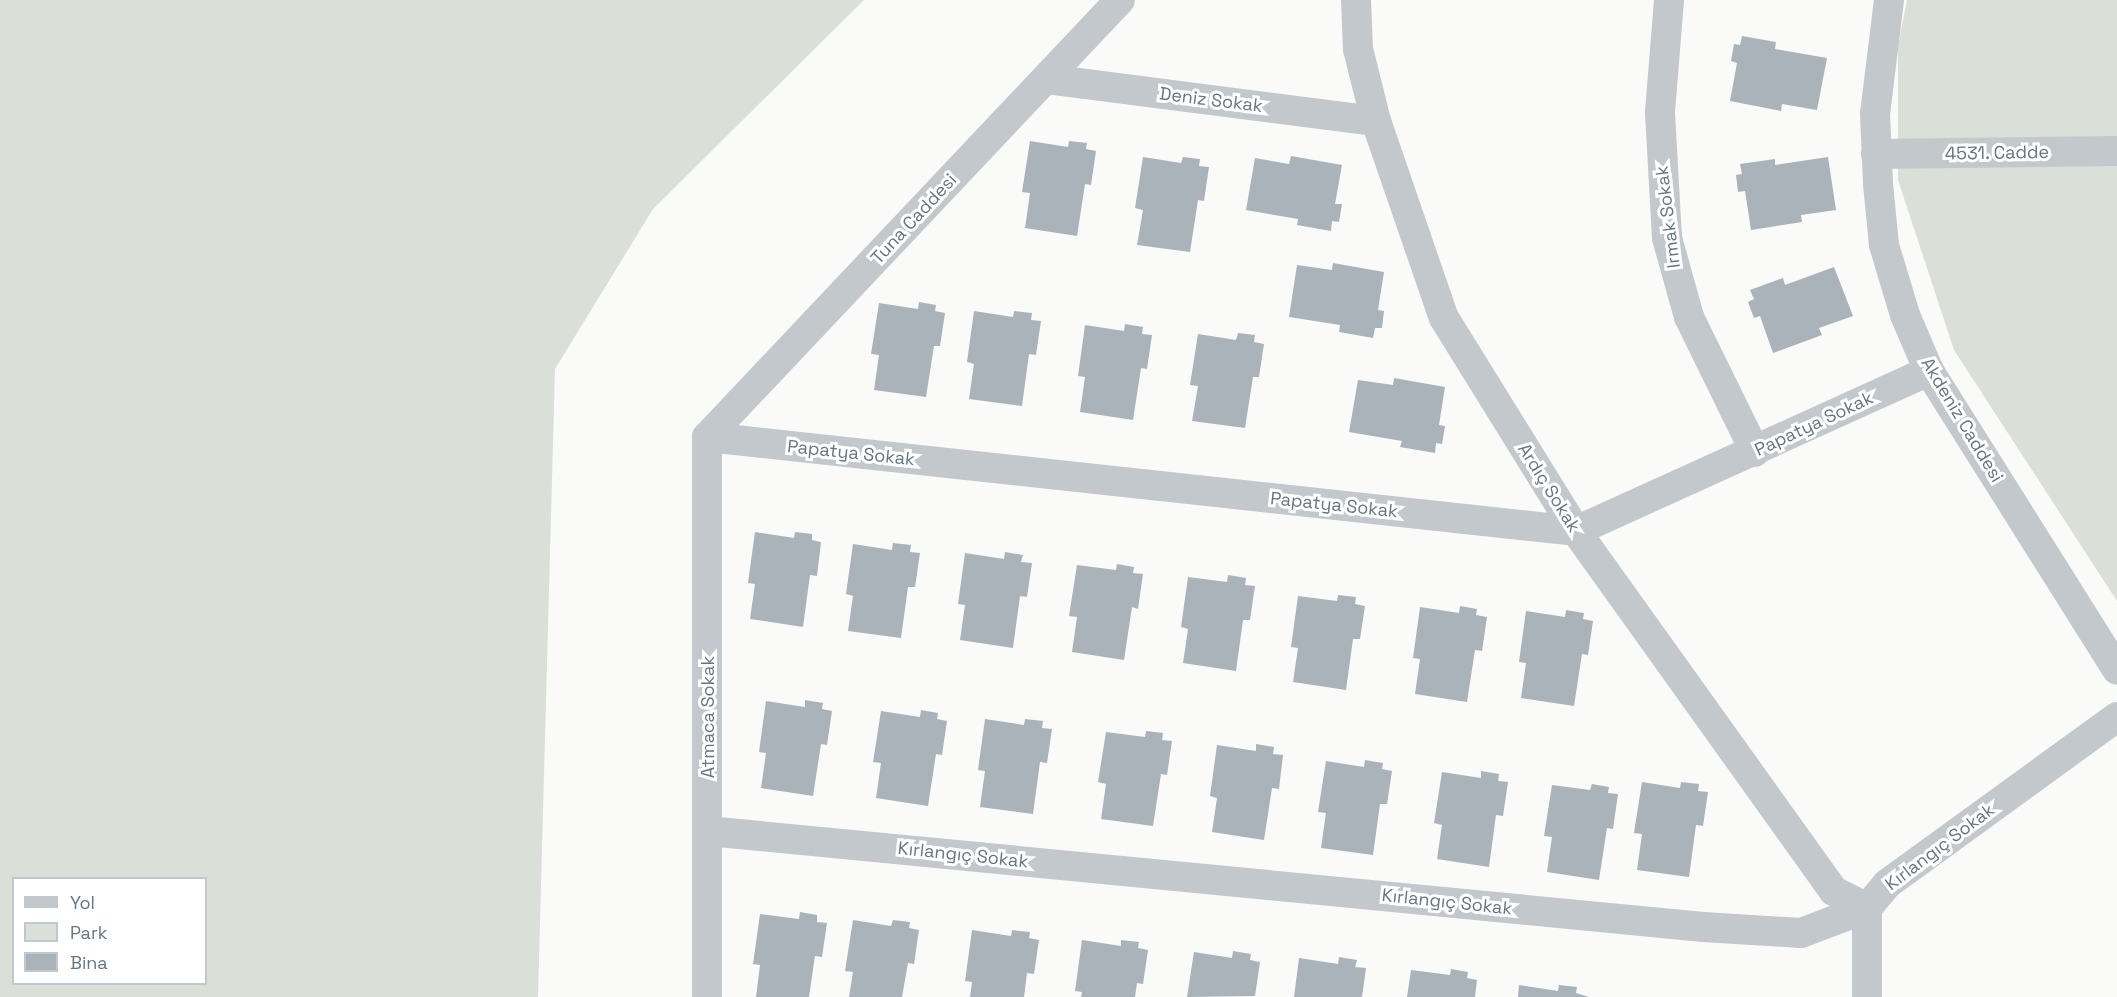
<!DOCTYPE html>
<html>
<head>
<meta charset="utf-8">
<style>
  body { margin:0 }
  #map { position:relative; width:2117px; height:997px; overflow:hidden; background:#fafaf8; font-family:"Space Grotesk",sans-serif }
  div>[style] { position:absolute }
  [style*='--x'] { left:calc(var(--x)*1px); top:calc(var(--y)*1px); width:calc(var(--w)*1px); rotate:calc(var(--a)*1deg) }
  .green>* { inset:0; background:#dadfd7 }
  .building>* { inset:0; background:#aab3b9 }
  .minor>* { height:30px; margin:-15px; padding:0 15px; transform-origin:15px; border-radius:15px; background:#c3c8cc }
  span { translate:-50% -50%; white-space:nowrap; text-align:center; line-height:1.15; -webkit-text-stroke:6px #fff; paint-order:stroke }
  .street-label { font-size:18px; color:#657683 }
  .legend { position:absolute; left:12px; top:877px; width:195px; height:108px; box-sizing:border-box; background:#fff; border:2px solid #c1c8cd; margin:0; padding:8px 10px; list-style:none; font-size:18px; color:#657683 }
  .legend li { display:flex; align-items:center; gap:12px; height:30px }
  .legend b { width:30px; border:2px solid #c1c8cd }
</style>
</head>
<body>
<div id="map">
  <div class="green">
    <div style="clip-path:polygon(evenodd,0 0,864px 0,653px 209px,555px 369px,538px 997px,0 997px,0 0,206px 878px,206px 984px,14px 984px,14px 878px,206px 878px)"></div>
    <div style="clip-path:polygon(1907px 0,2117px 0,2117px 601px,1954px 350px,1898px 180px,1898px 46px)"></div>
  </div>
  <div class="building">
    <div style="clip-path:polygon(1742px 36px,1776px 42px,1775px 49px,1827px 58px,1817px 110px,1782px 104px,1781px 111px,1730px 101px,1737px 63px,1731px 61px,1734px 44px,1740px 45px)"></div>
    <div style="clip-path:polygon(1030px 141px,1068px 147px,1069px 141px,1087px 143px,1086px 149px,1096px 151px,1091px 185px,1085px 184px,1077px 236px,1025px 228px,1030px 193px,1022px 192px)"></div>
    <div style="clip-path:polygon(1291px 156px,1342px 165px,1335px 204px,1342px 204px,1339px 222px,1332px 221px,1331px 231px,1297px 225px,1298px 219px,1246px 210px,1255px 158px,1289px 164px)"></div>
    <div style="clip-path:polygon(1143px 157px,1181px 163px,1183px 157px,1200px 159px,1199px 166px,1209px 167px,1204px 201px,1198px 200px,1190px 252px,1137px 245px,1143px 210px,1135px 208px)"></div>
    <div style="clip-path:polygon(1828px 157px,1836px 210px,1801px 215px,1802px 222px,1751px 230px,1745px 191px,1738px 192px,1736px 175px,1742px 174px,1740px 164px,1775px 159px,1775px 165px)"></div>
    <div style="clip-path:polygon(1333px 263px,1384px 272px,1378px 310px,1384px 311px,1382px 328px,1375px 328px,1373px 338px,1339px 332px,1340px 325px,1289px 317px,1297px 265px,1332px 270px)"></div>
    <div style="clip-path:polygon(1834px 267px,1853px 316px,1819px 328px,1822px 335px,1773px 353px,1760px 316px,1754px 318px,1748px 302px,1754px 299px,1750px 290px,1783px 278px,1785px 285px)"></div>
    <div style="clip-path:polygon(919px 302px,936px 305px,935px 311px,945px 313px,940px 346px,934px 346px,926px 397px,874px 390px,879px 355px,871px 354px,879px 303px,918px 309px)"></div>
    <div style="clip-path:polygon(974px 311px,1013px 317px,1014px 311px,1032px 313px,1031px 320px,1041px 321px,1036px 355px,1029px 354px,1022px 406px,969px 399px,974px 364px,967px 362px)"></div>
    <div style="clip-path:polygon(1125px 324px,1143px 327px,1142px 334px,1152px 335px,1147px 369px,1141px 368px,1133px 420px,1080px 412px,1085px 377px,1078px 376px,1085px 325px,1124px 331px)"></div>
    <div style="clip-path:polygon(1238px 333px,1255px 335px,1254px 342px,1264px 344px,1259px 377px,1253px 377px,1245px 428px,1192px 421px,1198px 386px,1190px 385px,1198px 334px,1236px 340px)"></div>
    <div style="clip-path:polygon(1394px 378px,1445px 387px,1439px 425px,1445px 426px,1442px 444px,1436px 443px,1435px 453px,1400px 447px,1402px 441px,1349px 432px,1358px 380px,1393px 385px)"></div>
    <div style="clip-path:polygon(755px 532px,794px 538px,795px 532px,812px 534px,812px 540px,821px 542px,817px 576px,810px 575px,803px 627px,750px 619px,755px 584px,748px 583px)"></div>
    <div style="clip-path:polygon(893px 543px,911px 545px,910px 552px,920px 553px,915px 587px,908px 587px,901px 638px,848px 631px,853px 596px,846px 594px,853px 544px,892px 550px)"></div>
    <div style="clip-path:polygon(1005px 552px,1023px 555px,1021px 562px,1032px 563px,1027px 597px,1020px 596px,1013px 648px,960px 640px,965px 605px,958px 604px,965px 553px,1004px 559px)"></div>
    <div style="clip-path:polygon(1117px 564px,1134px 567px,1133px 573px,1143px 574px,1138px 609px,1132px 607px,1124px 660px,1072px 652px,1077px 617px,1069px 616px,1077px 565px,1116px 570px)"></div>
    <div style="clip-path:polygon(1228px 575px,1246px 578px,1245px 585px,1255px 586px,1250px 620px,1243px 620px,1236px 671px,1183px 663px,1188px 629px,1181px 627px,1188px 577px,1227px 582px)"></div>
    <div style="clip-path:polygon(1338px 595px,1356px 597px,1355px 604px,1365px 606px,1360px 639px,1353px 639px,1346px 690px,1293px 682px,1298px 648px,1291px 647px,1298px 596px,1337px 601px)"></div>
    <div style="clip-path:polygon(1460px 606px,1477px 609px,1476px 615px,1487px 617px,1482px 651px,1475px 650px,1467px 702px,1415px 694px,1420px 659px,1413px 658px,1420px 607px,1459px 613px)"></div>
    <div style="clip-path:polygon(1566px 610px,1584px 613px,1583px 619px,1593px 621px,1588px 655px,1582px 654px,1574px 706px,1521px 698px,1526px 663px,1519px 662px,1526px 611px,1565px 617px)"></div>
    <div style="clip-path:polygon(805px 700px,823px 703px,822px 709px,832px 711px,827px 745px,821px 744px,813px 796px,761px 788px,766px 753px,759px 752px,766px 701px,805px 707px)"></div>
    <div style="clip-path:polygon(921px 710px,938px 713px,937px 719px,947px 721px,942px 755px,936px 754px,928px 806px,876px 798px,881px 763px,873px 762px,881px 711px,920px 717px)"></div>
    <div style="clip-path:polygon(985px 719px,1024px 725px,1025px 719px,1043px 721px,1042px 728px,1052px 729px,1047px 763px,1040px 762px,1033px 814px,980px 807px,985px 771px,978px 770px)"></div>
    <div style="clip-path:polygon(1146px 731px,1163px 733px,1162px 740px,1172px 741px,1167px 775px,1161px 774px,1153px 826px,1101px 819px,1106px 784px,1098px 782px,1106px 732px,1145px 737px)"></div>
    <div style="clip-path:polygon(1256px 744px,1274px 747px,1273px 754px,1283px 755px,1279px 789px,1272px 788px,1264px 840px,1212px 832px,1217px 798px,1210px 796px,1217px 745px,1256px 751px)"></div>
    <div style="clip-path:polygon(1365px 760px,1383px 763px,1382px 769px,1392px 771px,1387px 804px,1380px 804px,1373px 855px,1321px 848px,1326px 813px,1318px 812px,1326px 761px,1364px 767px)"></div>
    <div style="clip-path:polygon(1481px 771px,1499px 774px,1498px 781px,1508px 782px,1503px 816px,1496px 815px,1489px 867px,1437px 859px,1442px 825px,1434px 823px,1442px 772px,1481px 778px)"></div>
    <div style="clip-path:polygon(1642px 782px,1680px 788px,1681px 782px,1699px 784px,1698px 791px,1708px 792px,1703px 826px,1696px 825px,1689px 877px,1637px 870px,1642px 834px,1634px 833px)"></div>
    <div style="clip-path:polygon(1592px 784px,1609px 787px,1608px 793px,1618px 794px,1613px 829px,1607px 828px,1599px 880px,1547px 872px,1552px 837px,1544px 836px,1552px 785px,1590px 790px)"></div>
    <div style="clip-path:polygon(800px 912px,817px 915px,817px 922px,827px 923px,822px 957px,815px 956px,809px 997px,756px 997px,760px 965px,753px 964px,760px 914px,799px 919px)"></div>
    <div style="clip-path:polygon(853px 920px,891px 926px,893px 920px,910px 922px,909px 928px,919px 930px,914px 964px,908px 963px,902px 997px,849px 997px,853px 972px,845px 971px)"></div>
    <div style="clip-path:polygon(972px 930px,1011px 936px,1012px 930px,1030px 932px,1029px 938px,1039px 940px,1034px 974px,1027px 973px,1024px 997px,970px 997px,972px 982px,965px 981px)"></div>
    <div style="clip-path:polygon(1082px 940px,1121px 946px,1121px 940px,1139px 942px,1138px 948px,1148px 950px,1143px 984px,1137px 983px,1135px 997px,1081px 997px,1082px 992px,1075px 991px)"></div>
    <div style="clip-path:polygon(1233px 951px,1251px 954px,1250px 960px,1260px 962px,1255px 996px,1187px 997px,1194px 952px,1232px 958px)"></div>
    <div style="clip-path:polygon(1339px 957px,1357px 960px,1355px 967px,1366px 968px,1362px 997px,1294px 997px,1299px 958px,1338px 964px)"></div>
    <div style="clip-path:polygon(1451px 969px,1468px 972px,1467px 978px,1477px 980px,1475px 997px,1407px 997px,1411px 970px,1450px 975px)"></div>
    <div style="clip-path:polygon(1519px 985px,1558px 991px,1559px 985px,1577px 987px,1576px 993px,1589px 997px,1518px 997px)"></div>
  </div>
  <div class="minor">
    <div style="--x:1356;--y:0;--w:49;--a:87.7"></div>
    <div style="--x:1358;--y:49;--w:74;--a:76"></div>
    <div style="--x:1376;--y:121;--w:208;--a:71"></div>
    <div style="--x:1444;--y:318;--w:251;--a:58.2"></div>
    <div style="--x:1576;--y:531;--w:443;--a:54.4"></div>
    <div style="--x:1834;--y:891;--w:37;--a:27"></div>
    <div style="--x:1669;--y:0;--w:113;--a:94.6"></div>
    <div style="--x:1660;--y:113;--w:125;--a:86.8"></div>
    <div style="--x:1667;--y:238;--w:82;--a:74.4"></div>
    <div style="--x:1689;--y:317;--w:150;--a:63.9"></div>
    <div style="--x:1889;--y:0;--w:115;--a:97"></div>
    <div style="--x:1875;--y:114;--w:70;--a:87.5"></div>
    <div style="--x:1878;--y:184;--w:61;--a:84.4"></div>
    <div style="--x:1884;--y:245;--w:73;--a:73.3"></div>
    <div style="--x:1905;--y:315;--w:61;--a:66.8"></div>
    <div style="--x:1929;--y:371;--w:353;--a:57.8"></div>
    <div style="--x:1047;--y:79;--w:332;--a:7.3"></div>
    <div style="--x:1876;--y:154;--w:241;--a:-0.7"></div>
    <div style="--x:707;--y:437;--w:874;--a:6.17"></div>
    <div style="--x:1576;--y:531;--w:388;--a:-24.4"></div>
    <div style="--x:707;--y:437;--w:601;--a:-46.62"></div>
    <div style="--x:708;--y:831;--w:1000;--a:5.51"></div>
    <div style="--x:1703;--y:927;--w:98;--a:3.5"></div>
    <div style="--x:1801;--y:933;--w:71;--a:-20.7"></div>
    <div style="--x:1867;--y:908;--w:31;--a:-50"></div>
    <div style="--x:1887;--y:884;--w:284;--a:-36"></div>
    <div style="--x:707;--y:997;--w:560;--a:-90"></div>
    <div style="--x:1867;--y:997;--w:89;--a:-90"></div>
  </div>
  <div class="street-label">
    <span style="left:1211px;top:100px;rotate:7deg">Deniz Sokak</span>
    <span style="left:1997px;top:153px;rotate:-1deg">4531. Cadde</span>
    <span style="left:1668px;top:217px;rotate:-97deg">Irmak Sokak</span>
    <span style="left:914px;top:219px;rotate:-47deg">Tuna Caddesi</span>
    <span style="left:1962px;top:420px;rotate:59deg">Akdeniz Caddesi</span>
    <span style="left:1814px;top:424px;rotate:-25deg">Papatya Sokak</span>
    <span style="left:851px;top:453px;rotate:6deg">Papatya Sokak</span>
    <span style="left:1549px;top:488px;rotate:58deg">Ardıç Sokak</span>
    <span style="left:1334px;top:505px;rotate:6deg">Papatya Sokak</span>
    <span style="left:708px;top:717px;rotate:-90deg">Atmaca Sokak</span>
    <span style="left:1940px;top:847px;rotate:-37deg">Kırlangıç Sokak</span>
    <span style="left:963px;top:855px;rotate:6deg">Kırlangıç Sokak</span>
    <span style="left:1447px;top:902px;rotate:6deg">Kırlangıç Sokak</span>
  </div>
  <ul class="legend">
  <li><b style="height:8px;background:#c3c8cc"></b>Yol</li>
  <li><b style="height:16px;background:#dadfd7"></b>Park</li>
  <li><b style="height:16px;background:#aab3b9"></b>Bina</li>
  </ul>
</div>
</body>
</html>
